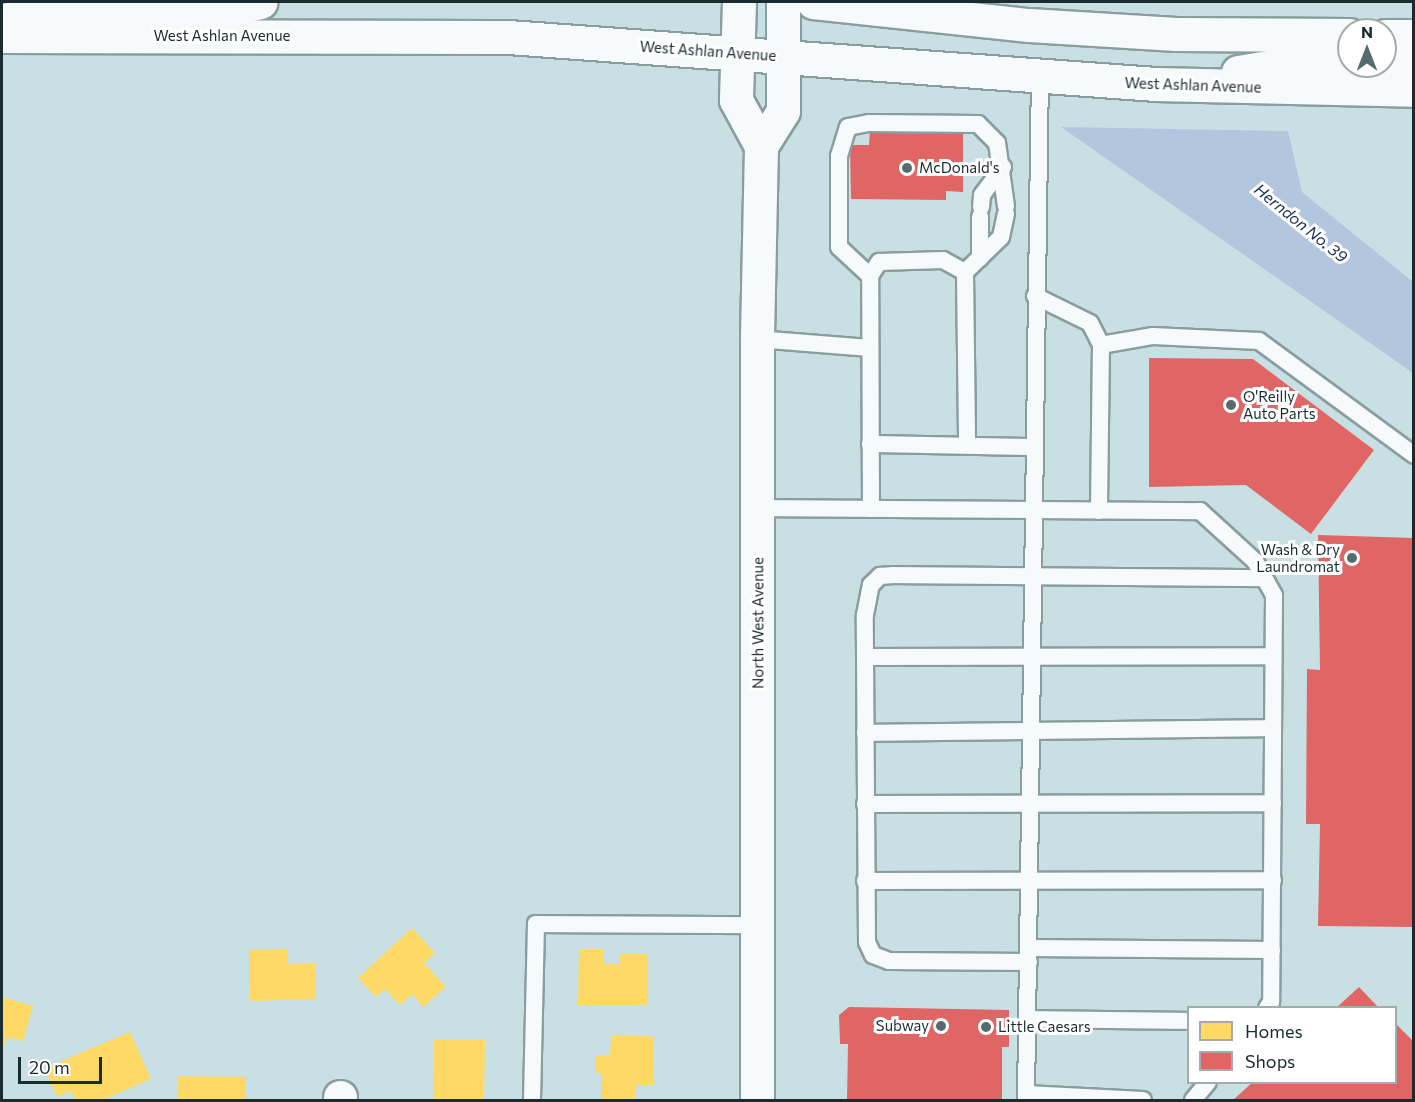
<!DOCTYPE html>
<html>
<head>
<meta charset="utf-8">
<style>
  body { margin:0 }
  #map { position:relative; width:1415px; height:1102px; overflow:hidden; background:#c8e0e4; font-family:Commissioner,sans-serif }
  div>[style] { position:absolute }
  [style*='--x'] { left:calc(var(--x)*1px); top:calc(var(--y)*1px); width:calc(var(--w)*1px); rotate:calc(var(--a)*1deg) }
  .water>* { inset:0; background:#b2c6de }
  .homes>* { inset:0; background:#ffd966 }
  .shops>* { inset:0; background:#e06666 }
  .roads { filter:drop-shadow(2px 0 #8a9da0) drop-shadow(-2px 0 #8a9da0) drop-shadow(0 2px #8a9da0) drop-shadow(0 -2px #8a9da0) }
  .service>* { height:16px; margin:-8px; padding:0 8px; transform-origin:8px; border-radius:8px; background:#f7fafb }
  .minor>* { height:33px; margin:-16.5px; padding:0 16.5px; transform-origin:16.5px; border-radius:16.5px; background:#f7fafb }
  .secondary>* { height:33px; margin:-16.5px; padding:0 16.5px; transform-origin:16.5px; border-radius:16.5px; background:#f7fafb }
  .primary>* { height:33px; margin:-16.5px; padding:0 16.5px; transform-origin:16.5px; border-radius:16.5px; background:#f7fafb }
  .dots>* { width:16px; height:16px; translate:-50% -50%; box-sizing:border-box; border:3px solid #fff; border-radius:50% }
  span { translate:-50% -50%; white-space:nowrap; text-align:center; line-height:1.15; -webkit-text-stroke:6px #fff; paint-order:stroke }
  .street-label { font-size:15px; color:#1a2c2f }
  .poi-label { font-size:15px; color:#1a2c2f }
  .left { translate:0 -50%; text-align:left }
  .right { translate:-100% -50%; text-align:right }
  .water-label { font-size:16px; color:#192f59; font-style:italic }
  .frame { position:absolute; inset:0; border:3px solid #1a2c2f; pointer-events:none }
  .legend { position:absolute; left:1187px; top:1006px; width:210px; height:78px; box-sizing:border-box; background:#fff; border:2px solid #a3abac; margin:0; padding:8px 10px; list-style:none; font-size:18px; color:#1a2c2f }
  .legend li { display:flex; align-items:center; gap:12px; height:30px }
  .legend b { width:30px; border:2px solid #a3abac }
  .north { position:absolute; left:1337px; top:18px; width:60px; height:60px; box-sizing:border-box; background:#fff; border:2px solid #a3abac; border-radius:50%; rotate:0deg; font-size:16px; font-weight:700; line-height:24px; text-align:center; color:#1a2c2f }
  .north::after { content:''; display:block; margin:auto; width:21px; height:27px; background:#576b6e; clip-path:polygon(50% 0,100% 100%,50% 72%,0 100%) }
  .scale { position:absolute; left:18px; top:1057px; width:84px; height:27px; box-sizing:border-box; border:3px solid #1a2c2f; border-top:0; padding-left:8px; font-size:18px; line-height:21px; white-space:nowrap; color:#1a2c2f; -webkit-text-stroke:4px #fff; paint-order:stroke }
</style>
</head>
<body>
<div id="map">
  <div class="water">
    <div style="clip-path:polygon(1061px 127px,1288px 131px,1302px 192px,1413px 282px,1413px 373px)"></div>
  </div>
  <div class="homes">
    <div style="clip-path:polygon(412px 928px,435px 953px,424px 963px,446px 987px,423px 1007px,412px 994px,400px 1005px,385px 989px,376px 997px,358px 978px)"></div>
    <div style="clip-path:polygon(288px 949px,288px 964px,315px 963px,316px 999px,250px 1001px,249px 950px)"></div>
    <div style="clip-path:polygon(579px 949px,604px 949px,604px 964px,619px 964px,619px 954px,648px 954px,647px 1005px,578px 1005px)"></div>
    <div style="clip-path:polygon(2px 997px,33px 1006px,23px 1041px,7px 1037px,2px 1053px)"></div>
    <div style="clip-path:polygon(130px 1032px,151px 1079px,102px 1100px,75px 1100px,71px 1091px,57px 1097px,45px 1068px)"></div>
    <div style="clip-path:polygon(611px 1035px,654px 1036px,654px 1085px,635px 1085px,635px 1100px,601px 1100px,601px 1073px,595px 1073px,595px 1055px,610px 1055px)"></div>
    <div style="clip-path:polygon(434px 1040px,485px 1040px,484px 1100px,433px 1100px)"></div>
    <div style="clip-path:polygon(178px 1076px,246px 1077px,246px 1100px,177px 1100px)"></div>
  </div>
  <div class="shops">
    <div style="clip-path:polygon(870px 130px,963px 131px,963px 192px,946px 191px,946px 200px,851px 199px,850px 145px,869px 145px)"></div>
    <div style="clip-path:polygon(1149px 358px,1253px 359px,1374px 450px,1311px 534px,1246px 485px,1149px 487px)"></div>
    <div style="clip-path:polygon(1318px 535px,1414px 538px,1414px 927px,1318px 926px,1320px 824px,1306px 824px,1307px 669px,1320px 670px)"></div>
    <div style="clip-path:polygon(1359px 987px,1379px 1008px,1336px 1008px)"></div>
    <div style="clip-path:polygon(849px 1007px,1009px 1010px,1009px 1047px,1002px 1047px,1002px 1100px,847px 1100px,848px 1044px,840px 1044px,839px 1015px)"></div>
    <div style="clip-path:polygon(1396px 1024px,1414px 1042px,1414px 1100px,1233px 1100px,1253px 1082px,1396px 1082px)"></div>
  </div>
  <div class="roads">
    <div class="service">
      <div style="--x:981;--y:207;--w:12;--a:-85"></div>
      <div style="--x:982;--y:195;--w:35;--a:-53"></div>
      <div style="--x:980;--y:217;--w:41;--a:90"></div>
      <div style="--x:965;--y:272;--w:50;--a:-44.2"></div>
      <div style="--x:1001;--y:237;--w:24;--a:-78"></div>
      <div style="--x:870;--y:276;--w:42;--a:-136.9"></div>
      <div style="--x:839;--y:247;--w:91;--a:-90"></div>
      <div style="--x:839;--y:156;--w:30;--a:-73"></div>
      <div style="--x:848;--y:127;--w:21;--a:-11"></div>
      <div style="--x:869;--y:123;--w:109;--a:0.5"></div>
      <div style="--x:978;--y:124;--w:27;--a:45"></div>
      <div style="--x:997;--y:143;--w:64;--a:81.9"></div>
      <div style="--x:1035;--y:296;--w:61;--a:26.1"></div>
      <div style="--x:1090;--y:323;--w:25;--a:63"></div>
      <div style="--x:1101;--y:345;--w:166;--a:90.7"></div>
      <div style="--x:757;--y:339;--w:113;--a:4.6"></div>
      <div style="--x:1101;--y:345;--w:53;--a:-9.8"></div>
      <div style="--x:1153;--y:336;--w:106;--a:2.7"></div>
      <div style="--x:1259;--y:341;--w:192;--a:36.3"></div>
      <div style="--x:870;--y:444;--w:162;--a:1.1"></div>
      <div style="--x:758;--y:508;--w:442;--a:0.4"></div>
      <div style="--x:1200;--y:511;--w:74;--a:42.3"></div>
      <div style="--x:1255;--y:561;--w:39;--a:61"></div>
      <div style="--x:1274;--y:595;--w:407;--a:90.4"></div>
      <div style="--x:1271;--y:1002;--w:7;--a:124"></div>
      <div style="--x:871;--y:509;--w:233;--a:-90.2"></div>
      <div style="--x:870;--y:276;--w:17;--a:-57"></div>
      <div style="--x:879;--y:262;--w:64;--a:-1.8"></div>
      <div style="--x:943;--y:260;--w:25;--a:29"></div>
      <div style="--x:965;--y:272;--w:173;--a:89.3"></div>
      <div style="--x:865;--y:657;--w:408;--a:-0.1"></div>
      <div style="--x:865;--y:733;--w:408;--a:-0.7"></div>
      <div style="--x:865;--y:804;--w:408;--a:-0.1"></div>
      <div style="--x:865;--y:881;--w:408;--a:-0.1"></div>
      <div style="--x:1029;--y:948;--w:243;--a:0.5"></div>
      <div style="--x:1029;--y:962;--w:140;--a:-179.6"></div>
      <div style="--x:889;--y:961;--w:17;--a:-159"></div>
      <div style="--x:873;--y:955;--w:14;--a:-115"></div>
      <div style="--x:867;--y:942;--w:327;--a:-90.4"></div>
      <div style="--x:865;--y:615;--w:31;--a:-79"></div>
      <div style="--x:871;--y:585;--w:13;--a:-45"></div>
      <div style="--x:880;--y:576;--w:14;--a:-4"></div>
      <div style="--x:894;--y:575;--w:370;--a:0.5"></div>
      <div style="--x:1028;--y:1019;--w:160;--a:0.7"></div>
      <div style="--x:1026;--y:1094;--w:117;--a:2.9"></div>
      <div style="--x:532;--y:1100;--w:176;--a:-88.7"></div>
      <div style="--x:536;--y:924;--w:222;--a:0.3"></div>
      <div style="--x:1026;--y:1100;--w:1024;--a:-89.22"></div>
      <div style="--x:1193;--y:1100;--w:23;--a:-50"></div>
    </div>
    <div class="minor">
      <div style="--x:340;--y:1100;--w:3;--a:-90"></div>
    </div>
    <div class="secondary">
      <div style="--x:739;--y:2;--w:98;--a:91.8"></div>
      <div style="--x:736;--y:100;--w:52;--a:61.5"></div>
      <div style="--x:761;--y:146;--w:193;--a:91.2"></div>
      <div style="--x:757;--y:339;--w:761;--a:90"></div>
      <div style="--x:761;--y:146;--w:41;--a:-57.8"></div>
      <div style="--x:783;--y:111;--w:109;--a:-90"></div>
    </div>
    <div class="primary">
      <div style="--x:813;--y:2;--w:217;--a:6.1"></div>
      <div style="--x:1029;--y:25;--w:147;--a:3.5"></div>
      <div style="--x:1176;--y:34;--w:173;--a:0.3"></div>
      <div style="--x:2;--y:20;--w:58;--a:-10"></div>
      <div style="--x:59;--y:10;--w:178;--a:-1"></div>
      <div style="--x:237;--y:7;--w:24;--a:-12"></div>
      <div style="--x:2;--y:36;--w:506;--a:0.11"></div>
      <div style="--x:508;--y:37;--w:650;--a:4.15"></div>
      <div style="--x:1156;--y:84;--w:258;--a:1.3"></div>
      <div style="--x:1385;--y:36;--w:29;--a:0"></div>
      <div style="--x:1385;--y:64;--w:29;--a:-10"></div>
      <div style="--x:1238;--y:72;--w:49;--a:-9.5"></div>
      <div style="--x:1286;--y:64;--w:63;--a:0"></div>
    </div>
  </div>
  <div class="dots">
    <div style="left:907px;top:168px;background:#576b6e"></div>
    <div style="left:1231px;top:405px;background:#576b6e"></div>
    <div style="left:1352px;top:558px;background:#576b6e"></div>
    <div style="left:941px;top:1026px;background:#576b6e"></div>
    <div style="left:986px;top:1027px;background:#576b6e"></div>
  </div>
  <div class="street-label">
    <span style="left:222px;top:36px">West Ashlan Avenue</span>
    <span style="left:708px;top:51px;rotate:4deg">West Ashlan Avenue</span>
    <span style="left:1193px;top:85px;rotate:2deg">West Ashlan Avenue</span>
    <span style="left:758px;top:623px;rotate:-90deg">North West Avenue</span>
  </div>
  <div class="poi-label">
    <span class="left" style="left:919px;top:168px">McDonald's</span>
    <span class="left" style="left:1243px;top:405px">O'Reilly<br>Auto Parts</span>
    <span class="right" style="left:1340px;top:558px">Wash &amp; Dry<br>Laundromat</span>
    <span class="right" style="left:929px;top:1026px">Subway</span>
    <span class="left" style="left:998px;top:1027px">Little Caesars</span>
  </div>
  <div class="water-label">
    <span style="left:1301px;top:223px;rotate:39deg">Herndon No. 39</span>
  </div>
  <div class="frame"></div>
  <ul class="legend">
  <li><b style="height:16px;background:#ffd966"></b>Homes</li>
  <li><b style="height:16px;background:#e06666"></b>Shops</li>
  </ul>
  <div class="north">N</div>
  <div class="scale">20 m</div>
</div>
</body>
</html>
